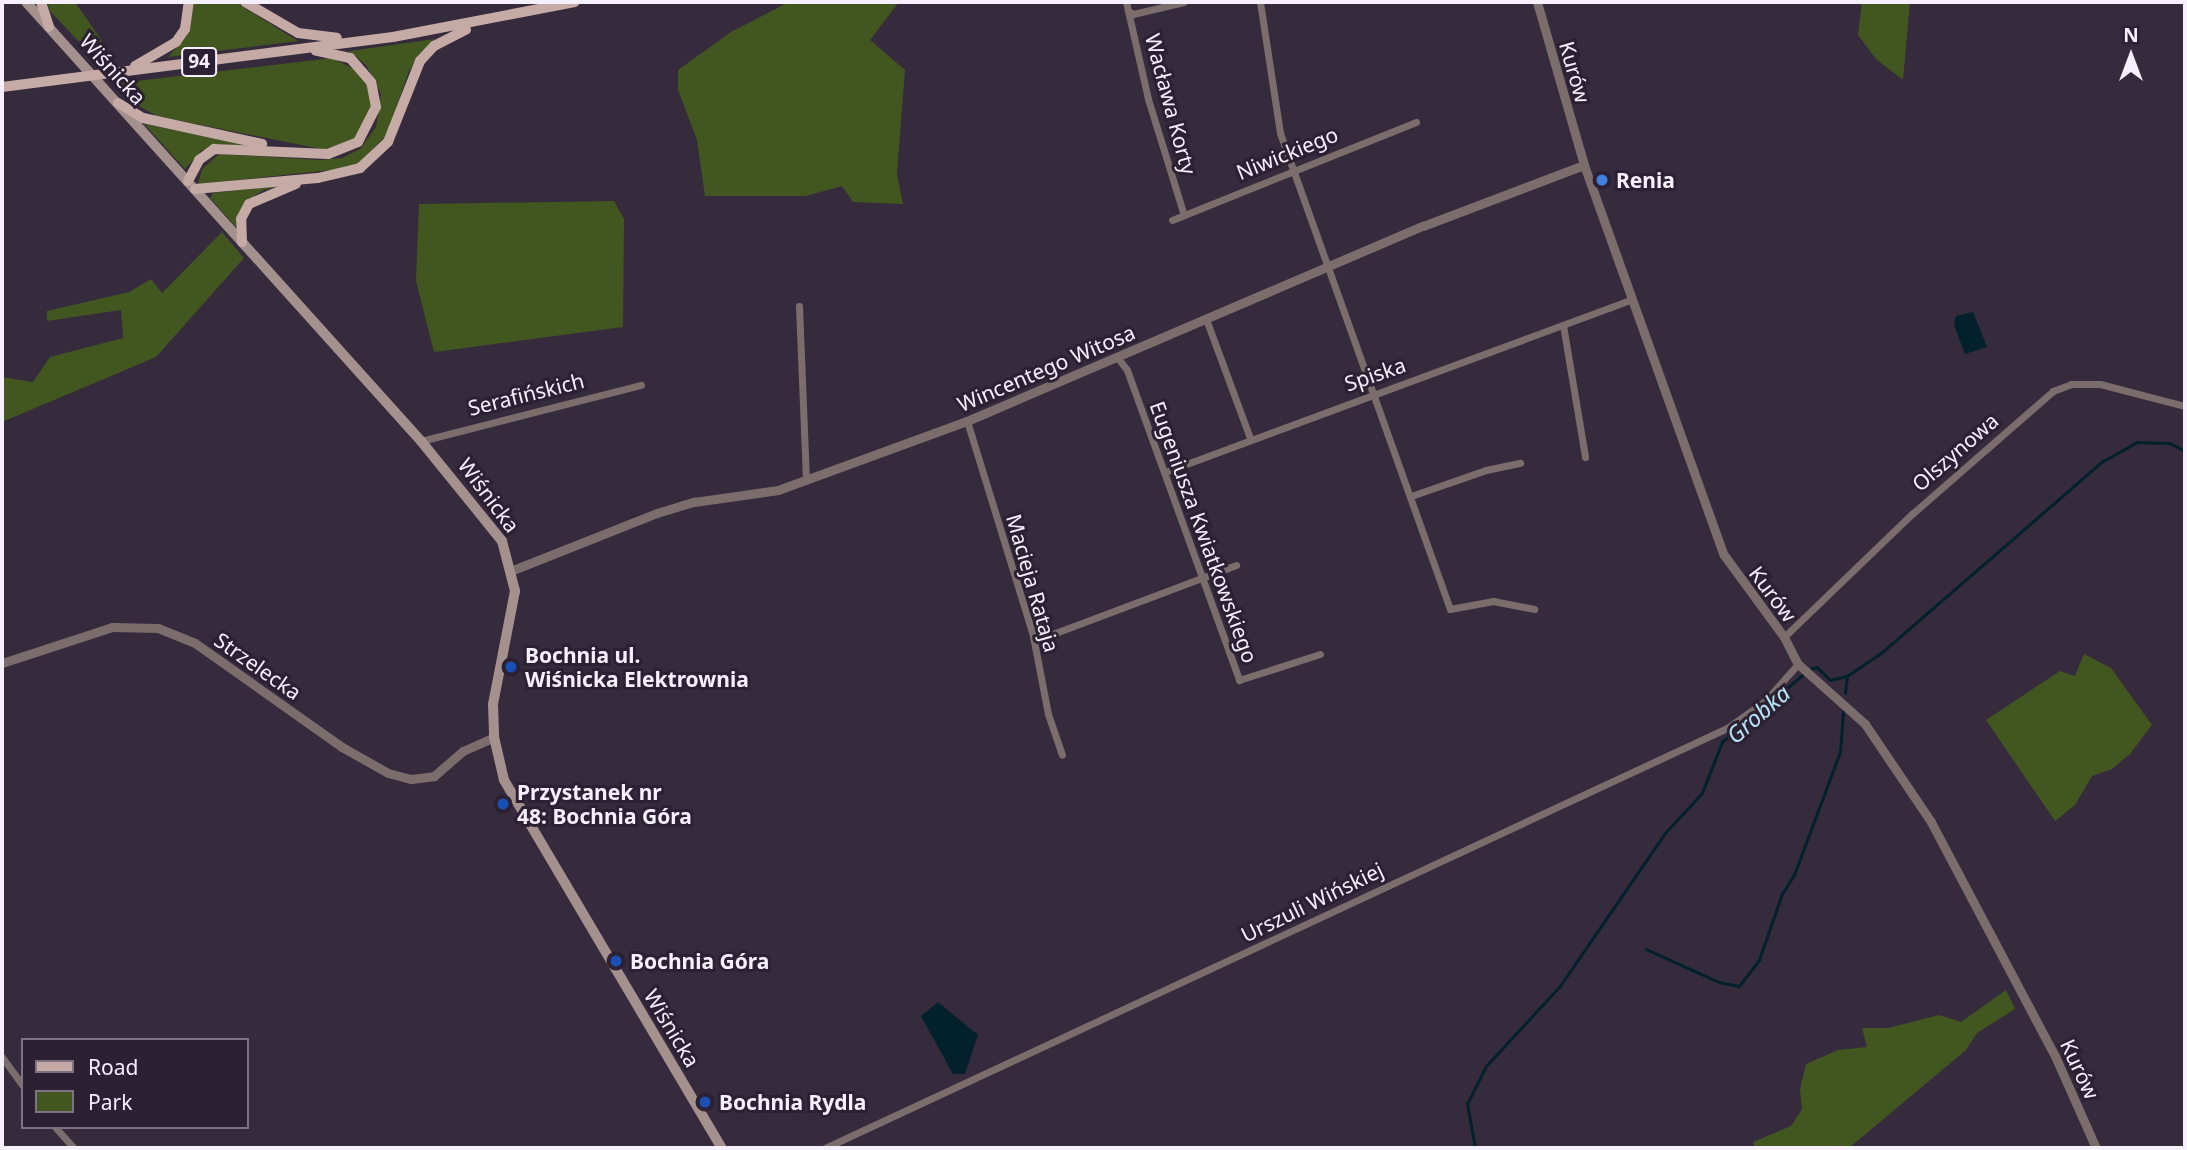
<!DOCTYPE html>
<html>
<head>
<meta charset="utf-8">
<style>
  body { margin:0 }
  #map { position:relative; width:2187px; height:1150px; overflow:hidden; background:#362a3d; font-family:"Noto Sans",sans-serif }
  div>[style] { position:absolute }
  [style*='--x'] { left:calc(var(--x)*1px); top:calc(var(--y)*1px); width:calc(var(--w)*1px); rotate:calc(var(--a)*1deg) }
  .green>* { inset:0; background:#42561f }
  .water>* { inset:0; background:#02212c }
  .stream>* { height:2.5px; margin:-1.25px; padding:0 1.25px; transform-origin:1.25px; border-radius:1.25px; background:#02212c }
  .minor>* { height:7px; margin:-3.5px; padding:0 3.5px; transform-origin:3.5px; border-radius:3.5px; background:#7a6d6b }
  .tertiary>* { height:9px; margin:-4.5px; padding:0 4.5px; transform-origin:4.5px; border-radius:4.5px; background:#7a6d6b }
  .secondary>* { height:10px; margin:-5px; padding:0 5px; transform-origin:5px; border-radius:5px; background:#a4908c }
  .primary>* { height:10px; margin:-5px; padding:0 5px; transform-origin:5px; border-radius:5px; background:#c5aaa5 }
  .dots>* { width:19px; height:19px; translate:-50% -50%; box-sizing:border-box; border:4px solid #2c2033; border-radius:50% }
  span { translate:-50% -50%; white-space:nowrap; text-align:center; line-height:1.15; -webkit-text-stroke:6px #2c2033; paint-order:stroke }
  .shield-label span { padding:2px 5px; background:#2c2033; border:2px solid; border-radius:5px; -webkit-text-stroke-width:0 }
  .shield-label { font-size:19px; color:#f6effc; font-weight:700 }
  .street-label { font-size:21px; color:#f6effc }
  .poi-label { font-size:21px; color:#f6effc; font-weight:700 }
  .left { translate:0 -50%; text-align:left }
  .water-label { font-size:23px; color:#b6e4f7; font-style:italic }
  .frame { position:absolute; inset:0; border:4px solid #f6effc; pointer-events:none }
  .legend { position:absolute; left:21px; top:1038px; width:228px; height:91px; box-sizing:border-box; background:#2c2033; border:2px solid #7d7383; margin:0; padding:9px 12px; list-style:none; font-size:21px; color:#f6effc }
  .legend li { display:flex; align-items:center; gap:14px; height:35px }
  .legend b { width:35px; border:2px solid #7d7383 }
  .north { position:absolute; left:2096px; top:21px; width:70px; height:70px; -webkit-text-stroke:5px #2c2033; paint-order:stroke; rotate:0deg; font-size:19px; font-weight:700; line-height:28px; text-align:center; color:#f6effc }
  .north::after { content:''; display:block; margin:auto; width:24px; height:32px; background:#f6effc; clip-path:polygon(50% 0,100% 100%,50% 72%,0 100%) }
</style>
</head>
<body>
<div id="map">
  <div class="green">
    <div style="clip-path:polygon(47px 2px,75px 2px,102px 41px,102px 55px,96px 60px,50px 11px)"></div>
    <div style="clip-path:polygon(193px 2px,235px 2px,298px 41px,168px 57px,187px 36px)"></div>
    <div style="clip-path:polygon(789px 2px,899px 2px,870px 40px,905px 70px,897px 174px,903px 204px,853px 202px,842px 186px,806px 196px,705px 196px,697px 140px,678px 90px,678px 70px,731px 32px)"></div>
    <div style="clip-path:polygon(1862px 2px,1910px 2px,1903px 80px,1876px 59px,1858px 35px)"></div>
    <div style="clip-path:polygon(435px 39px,409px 71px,387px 135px,358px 164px,341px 169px,198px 184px,202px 169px,219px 154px,320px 160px,342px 158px,360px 149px,376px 127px,381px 94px,366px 65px,349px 51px)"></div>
    <div style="clip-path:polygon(332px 58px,356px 70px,366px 83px,371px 103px,370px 115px,356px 139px,326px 150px,157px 116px,137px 105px,119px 83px)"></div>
    <div style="clip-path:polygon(144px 124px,260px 147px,216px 144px,201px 151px,185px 169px)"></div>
    <div style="clip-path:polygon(286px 185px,264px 190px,246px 201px,236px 227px,210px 198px,213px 193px)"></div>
    <div style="clip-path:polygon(614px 201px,624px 219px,623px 327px,434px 352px,416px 281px,419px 204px)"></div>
    <div style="clip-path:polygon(222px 232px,244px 258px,156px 357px,2px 422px,2px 377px,33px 382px,50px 357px,123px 338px,121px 310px,47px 321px,47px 311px,129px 292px,151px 279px,162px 293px)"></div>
    <div style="clip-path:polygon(2084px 654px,2111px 668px,2152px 725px,2130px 754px,2112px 769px,2092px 776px,2075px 805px,2055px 821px,1986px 720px,2060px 671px,2075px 676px)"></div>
    <div style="clip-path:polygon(2006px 990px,2015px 1009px,1977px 1033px,1966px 1050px,1849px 1148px,1755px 1148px,1753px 1142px,1791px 1126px,1802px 1109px,1800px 1089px,1806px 1064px,1838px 1050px,1867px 1047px,1862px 1028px,1888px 1028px,1939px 1015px,1961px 1022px)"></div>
  </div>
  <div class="water">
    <div style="clip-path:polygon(1973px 312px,1987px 347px,1965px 354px,1954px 325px,1956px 316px)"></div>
    <div style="clip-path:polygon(938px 1002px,978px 1035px,965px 1074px,953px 1074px,921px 1016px)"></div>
  </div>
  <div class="stream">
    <div style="--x:1810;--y:669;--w:7;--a:-16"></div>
    <div style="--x:1817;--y:667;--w:18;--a:45"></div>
    <div style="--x:1830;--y:680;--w:17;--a:-13"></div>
    <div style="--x:1847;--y:676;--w:40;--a:-34"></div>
    <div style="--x:1880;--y:654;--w:295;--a:-40.9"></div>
    <div style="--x:2103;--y:461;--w:39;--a:-29"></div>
    <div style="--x:2137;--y:442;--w:33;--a:2"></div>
    <div style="--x:2170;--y:443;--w:17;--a:28"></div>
    <div style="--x:1845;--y:693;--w:17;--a:-83"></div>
    <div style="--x:1646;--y:949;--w:80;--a:24.3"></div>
    <div style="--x:1719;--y:982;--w:20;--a:11"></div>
    <div style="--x:1739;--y:986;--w:33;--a:-52"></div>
    <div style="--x:1759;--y:960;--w:70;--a:-70.8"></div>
    <div style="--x:1782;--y:894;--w:22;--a:-58"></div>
    <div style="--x:1794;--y:875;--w:131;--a:-69.5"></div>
    <div style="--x:1840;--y:752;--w:40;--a:-85.7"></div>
    <div style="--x:1475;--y:1148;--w:45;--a:-100.3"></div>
    <div style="--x:1467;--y:1104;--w:42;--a:-63.4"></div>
    <div style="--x:1486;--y:1066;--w:109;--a:-47.2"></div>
    <div style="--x:1560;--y:986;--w:186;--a:-55.5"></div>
    <div style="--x:1665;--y:833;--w:54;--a:-47.2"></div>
    <div style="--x:1702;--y:793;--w:55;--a:-68.6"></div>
    <div style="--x:1722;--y:742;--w:108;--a:-39.7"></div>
  </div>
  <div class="minor">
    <div style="--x:1126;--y:2;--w:99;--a:77.2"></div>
    <div style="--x:1148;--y:99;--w:121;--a:72.8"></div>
    <div style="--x:1260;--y:2;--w:133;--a:81.3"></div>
    <div style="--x:1280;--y:133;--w:505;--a:70.35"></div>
    <div style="--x:1450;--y:609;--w:44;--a:-10.5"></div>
    <div style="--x:1493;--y:601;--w:42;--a:11"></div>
    <div style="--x:1128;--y:11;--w:6;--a:31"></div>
    <div style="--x:1133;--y:14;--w:52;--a:-13.2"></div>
    <div style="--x:1172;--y:220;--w:263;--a:-21.9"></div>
    <div style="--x:799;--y:306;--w:175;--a:87.7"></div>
    <div style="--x:1206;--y:319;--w:127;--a:69.7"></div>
    <div style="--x:1563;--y:325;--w:134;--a:80.5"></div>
    <div style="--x:1117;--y:357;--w:16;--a:52"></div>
    <div style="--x:1127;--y:370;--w:330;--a:70.1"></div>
    <div style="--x:1239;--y:680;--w:85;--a:-17.8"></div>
    <div style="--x:967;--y:421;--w:225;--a:72.9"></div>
    <div style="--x:1033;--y:636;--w:79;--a:79.1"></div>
    <div style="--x:1048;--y:714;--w:43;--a:71.1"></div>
    <div style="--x:421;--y:441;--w:227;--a:-14.3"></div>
    <div style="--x:1165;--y:472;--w:496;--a:-20.3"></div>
    <div style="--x:1411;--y:496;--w:79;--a:-19.1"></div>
    <div style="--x:1486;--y:470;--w:35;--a:-12"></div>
    <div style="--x:1784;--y:637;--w:178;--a:-43.9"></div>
    <div style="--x:1912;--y:514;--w:187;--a:-41.1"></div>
    <div style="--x:2053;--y:391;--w:19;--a:-21"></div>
    <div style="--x:2071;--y:384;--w:29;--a:0"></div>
    <div style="--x:2100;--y:384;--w:88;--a:14.5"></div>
    <div style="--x:1034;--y:641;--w:216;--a:-20.6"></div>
    <div style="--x:2;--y:1057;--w:36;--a:54"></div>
    <div style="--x:55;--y:1127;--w:28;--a:48"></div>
    <div style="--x:825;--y:1148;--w:995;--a:-24.97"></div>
    <div style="--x:1727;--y:728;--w:47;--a:-35.4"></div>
    <div style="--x:1765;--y:701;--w:50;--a:-48.3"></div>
  </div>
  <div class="tertiary">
    <div style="--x:1537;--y:2;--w:170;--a:73.9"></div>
    <div style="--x:1584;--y:165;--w:414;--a:70.3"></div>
    <div style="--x:1724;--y:555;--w:102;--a:53.8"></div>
    <div style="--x:1784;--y:637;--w:30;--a:63"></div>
    <div style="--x:1798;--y:664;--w:90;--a:41.8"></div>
    <div style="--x:1865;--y:724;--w:118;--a:56"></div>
    <div style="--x:1931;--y:822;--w:265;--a:62.1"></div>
    <div style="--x:2055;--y:1056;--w:101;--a:66"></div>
    <div style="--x:513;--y:570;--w:155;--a:-21.6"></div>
    <div style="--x:657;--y:513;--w:39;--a:-17"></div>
    <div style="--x:694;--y:502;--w:85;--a:-8.1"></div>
    <div style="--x:778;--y:490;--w:201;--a:-20.1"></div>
    <div style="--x:967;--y:421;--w:496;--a:-23.2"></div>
    <div style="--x:1423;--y:226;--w:172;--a:-20.8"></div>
    <div style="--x:2;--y:663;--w:116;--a:-18.1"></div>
    <div style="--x:112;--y:627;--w:46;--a:1.2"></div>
    <div style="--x:158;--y:628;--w:40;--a:22"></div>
    <div style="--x:195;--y:643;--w:180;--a:35.3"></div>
    <div style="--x:342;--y:747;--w:53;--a:29.5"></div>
    <div style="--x:388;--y:773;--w:24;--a:15"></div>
    <div style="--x:411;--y:779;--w:23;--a:-7"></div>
    <div style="--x:434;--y:776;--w:38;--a:-41"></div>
    <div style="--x:463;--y:751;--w:34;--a:-24"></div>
  </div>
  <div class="secondary">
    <div style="--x:26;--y:2;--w:591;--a:48.02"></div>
    <div style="--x:421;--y:441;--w:129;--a:51"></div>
    <div style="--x:502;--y:541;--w:52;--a:75.4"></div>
    <div style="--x:515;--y:591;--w:115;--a:101"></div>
    <div style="--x:493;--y:704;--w:33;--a:88"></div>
    <div style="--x:494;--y:737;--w:44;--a:76.9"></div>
    <div style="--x:504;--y:780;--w:428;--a:59.4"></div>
  </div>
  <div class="primary">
    <div style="--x:41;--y:2;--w:26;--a:72"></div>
    <div style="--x:245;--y:2;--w:61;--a:30.3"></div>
    <div style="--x:298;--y:33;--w:39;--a:7"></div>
    <div style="--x:135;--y:66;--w:48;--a:-30.3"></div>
    <div style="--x:176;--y:42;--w:16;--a:-55"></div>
    <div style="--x:185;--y:29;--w:27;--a:-82"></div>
    <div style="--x:2;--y:87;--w:394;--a:-7.3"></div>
    <div style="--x:393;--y:37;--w:185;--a:-10.9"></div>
    <div style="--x:118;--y:103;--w:29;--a:31"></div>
    <div style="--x:143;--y:118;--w:122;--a:12.3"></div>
    <div style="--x:188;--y:181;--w:24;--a:-62"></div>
    <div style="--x:199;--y:160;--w:19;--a:-36"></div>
    <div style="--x:214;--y:149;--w:114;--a:2.5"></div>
    <div style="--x:328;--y:154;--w:32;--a:-22"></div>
    <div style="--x:358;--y:142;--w:39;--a:-63"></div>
    <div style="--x:376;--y:107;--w:25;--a:-101"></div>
    <div style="--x:371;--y:82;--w:32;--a:-131"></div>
    <div style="--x:350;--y:58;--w:35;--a:-168"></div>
    <div style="--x:195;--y:189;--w:123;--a:-5.1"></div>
    <div style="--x:318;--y:178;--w:43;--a:-13.4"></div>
    <div style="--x:360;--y:168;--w:38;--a:-43"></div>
    <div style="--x:388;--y:142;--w:87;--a:-68.4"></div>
    <div style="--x:420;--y:61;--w:21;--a:-47"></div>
    <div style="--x:434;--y:46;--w:36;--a:-27"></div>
    <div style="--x:242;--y:242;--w:23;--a:-92"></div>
    <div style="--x:241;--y:219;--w:17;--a:-62"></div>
    <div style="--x:249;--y:204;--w:51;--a:-23.1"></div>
  </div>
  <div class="dots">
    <div style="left:1602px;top:180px;background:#3f7fe0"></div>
    <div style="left:511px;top:667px;background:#1a4fb4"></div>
    <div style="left:503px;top:804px;background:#1a4fb4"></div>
    <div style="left:616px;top:961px;background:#1a4fb4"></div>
    <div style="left:705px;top:1102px;background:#1a4fb4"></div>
  </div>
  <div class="shield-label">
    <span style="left:199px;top:62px">94</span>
  </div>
  <div class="street-label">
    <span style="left:113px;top:69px;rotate:48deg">Wiśnicka</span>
    <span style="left:1575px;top:72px;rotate:74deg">Kurów</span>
    <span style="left:1171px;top:104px;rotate:75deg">Wacława Korty</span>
    <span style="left:1287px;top:153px;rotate:-22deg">Niwickiego</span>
    <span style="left:1046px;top:368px;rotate:-23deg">Wincentego Witosa</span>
    <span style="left:1375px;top:374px;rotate:-19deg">Spiska</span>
    <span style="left:526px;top:394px;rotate:-14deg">Serafińskich</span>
    <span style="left:1955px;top:452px;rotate:-41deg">Olszynowa</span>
    <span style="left:489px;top:495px;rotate:53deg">Wiśnicka</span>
    <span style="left:1204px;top:532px;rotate:70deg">Eugeniusza Kwiatkowskiego</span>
    <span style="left:1033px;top:583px;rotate:74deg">Macieja Rataja</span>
    <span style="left:1773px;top:594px;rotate:53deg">Kurów</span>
    <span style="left:258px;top:666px;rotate:35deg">Strzelecka</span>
    <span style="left:1312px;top:902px;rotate:-26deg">Urszuli Wińskiej</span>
    <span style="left:672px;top:1028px;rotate:59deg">Wiśnicka</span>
    <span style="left:2080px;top:1069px;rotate:65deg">Kurów</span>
  </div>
  <div class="poi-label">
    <span class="left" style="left:1616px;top:180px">Renia</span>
    <span class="left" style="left:525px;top:667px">Bochnia ul.<br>Wiśnicka Elektrownia</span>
    <span class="left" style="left:517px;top:804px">Przystanek nr<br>48: Bochnia Góra</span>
    <span class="left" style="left:630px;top:961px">Bochnia Góra</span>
    <span class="left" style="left:719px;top:1102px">Bochnia Rydla</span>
  </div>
  <div class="water-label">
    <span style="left:1758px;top:714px;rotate:-41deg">Grobka</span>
  </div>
  <div class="frame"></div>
  <ul class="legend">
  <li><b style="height:9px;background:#c5aaa5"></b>Road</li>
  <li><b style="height:19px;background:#42561f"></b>Park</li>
  </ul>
  <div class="north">N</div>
</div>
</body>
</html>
